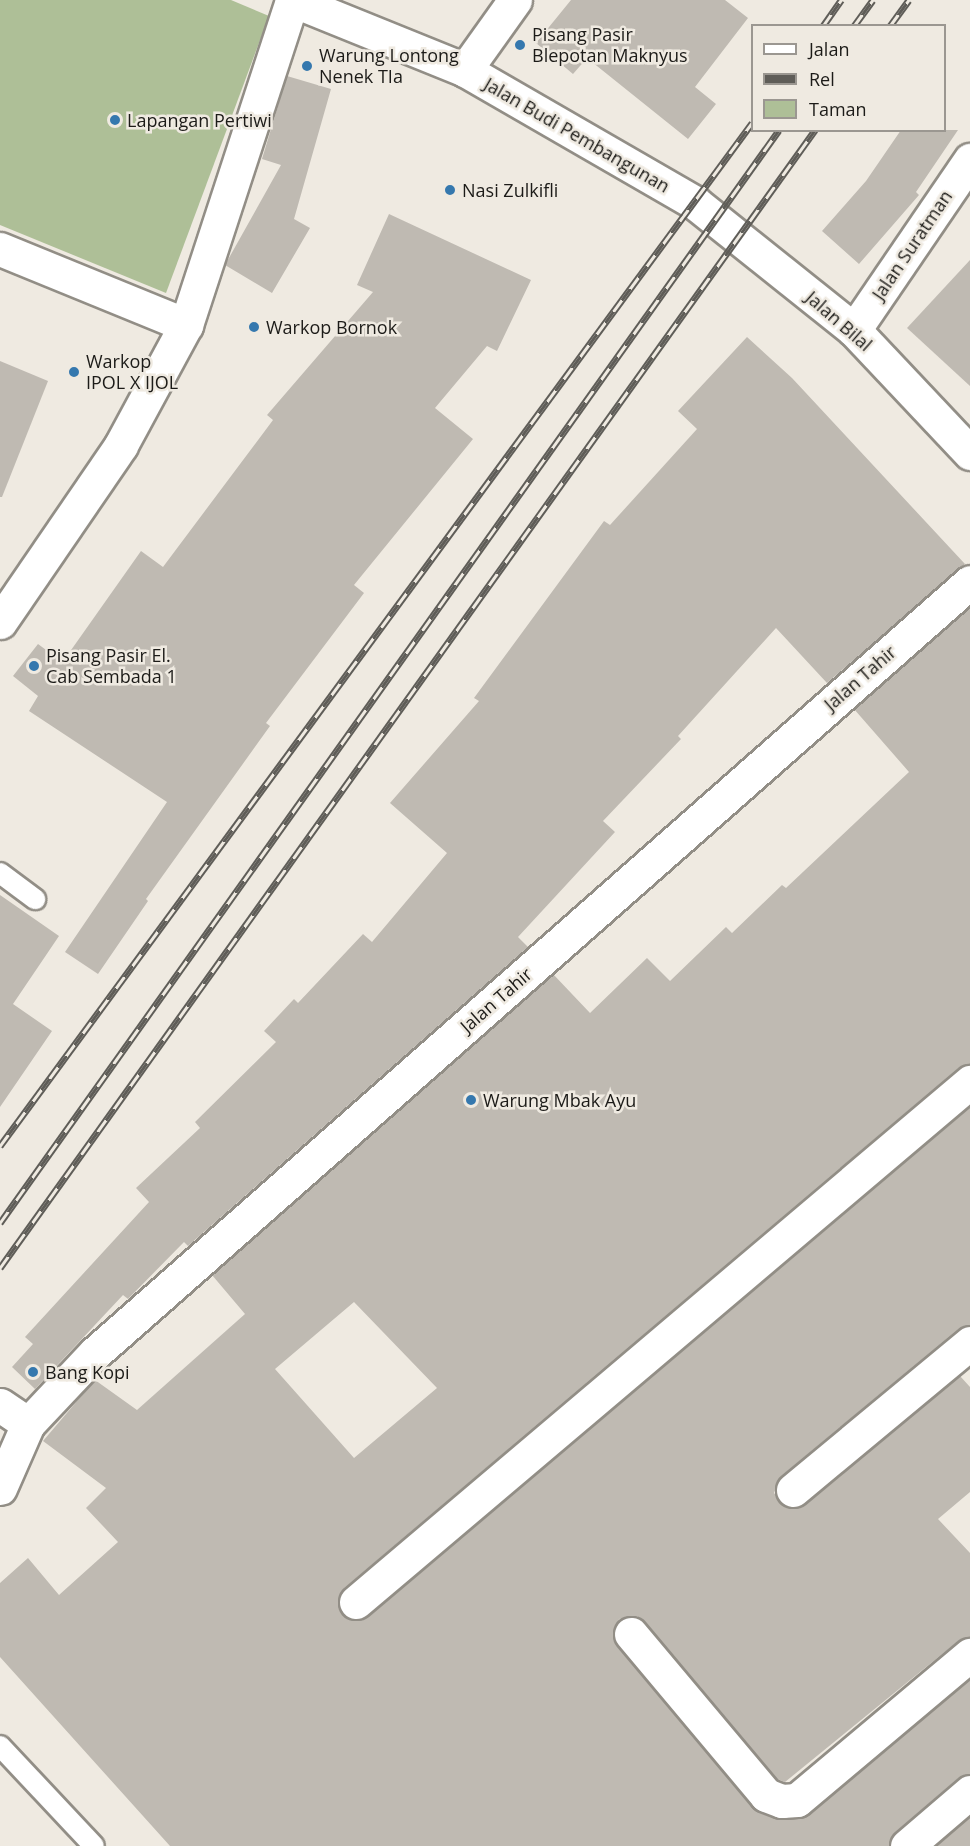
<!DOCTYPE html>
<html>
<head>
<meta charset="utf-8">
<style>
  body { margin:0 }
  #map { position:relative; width:970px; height:1846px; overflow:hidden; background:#efeae1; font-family:"Open Sans",sans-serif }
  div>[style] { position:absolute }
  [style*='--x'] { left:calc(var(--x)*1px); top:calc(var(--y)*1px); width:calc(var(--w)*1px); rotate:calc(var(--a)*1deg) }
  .green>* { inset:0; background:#aebf97 }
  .building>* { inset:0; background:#bfbab2 }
  .roads { filter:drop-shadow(2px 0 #928e86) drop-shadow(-2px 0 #928e86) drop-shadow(0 2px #928e86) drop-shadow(0 -2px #928e86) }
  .service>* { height:20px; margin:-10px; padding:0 10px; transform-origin:10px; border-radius:10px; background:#fff }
  .minor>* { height:33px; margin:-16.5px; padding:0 16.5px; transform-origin:16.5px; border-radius:16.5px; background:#fff }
  .secondary>* { height:33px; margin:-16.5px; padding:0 16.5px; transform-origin:16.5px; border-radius:16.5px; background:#fff }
  .rail>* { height:7px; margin-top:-3.5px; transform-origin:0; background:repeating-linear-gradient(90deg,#efeae1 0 14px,#5f5d58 0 28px); box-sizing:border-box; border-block:2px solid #5f5d58 }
  .dots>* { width:16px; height:16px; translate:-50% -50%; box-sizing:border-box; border:3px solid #efeae1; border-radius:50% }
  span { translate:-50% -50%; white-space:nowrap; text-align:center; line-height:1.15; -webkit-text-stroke:5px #efeae1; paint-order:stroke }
  .poi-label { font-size:18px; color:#1c1b18 }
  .left { translate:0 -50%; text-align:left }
  .street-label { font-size:18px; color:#1c1b18 }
  .legend { position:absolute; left:751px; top:24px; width:195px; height:108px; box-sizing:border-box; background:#efeae1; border:2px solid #9b9791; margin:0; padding:8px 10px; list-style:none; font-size:18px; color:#1c1b18 }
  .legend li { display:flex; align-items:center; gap:12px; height:30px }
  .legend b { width:30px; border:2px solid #9b9791 }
</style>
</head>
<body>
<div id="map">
  <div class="green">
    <div style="clip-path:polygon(0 0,231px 0,269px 16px,166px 293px,0 225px)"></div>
  </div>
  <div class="building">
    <div style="clip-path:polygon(571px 0,725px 0,748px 18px,695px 87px,716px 104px,688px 139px,587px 58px,573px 74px,536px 43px)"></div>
    <div style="clip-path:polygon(287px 76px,331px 89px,294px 219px,310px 228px,272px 293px,225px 265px,281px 165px,262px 159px)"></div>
    <div style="clip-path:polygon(901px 130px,958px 130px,916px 192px,919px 195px,859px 264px,822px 231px,866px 181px)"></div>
    <div style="clip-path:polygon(389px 214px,531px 280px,497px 351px,487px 346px,435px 408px,473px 439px,354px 585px,364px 593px,266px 723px,270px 726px,146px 899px,148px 901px,98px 974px,65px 952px,167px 802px,29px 711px,38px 696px,13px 676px,38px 644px,61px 661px,69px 653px,141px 551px,163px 567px,273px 420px,267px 415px,373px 292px,357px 285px)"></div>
    <div style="clip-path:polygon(970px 260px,970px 386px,907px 328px)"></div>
    <div style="clip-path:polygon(747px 337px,792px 378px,965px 564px,827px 683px,776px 628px,678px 736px,681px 739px,603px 821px,615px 832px,518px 937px,528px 947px,188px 1246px,184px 1242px,128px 1299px,123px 1295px,35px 1389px,12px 1367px,33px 1344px,25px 1337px,149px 1202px,136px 1188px,200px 1128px,195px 1122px,276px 1042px,264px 1031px,294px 999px,298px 1003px,363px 934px,372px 942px,447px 853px,390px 803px,479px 701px,474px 698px,604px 521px,610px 525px,697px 429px,678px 411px)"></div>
    <div style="clip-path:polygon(0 361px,48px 381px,2px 497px,0 497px)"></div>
    <div style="clip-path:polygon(evenodd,970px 607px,970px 1064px,958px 1068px,344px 1588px,338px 1605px,349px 1619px,368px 1616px,970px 1107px,970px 1325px,958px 1329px,781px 1476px,774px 1493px,786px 1507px,804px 1505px,960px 1376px,970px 1387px,970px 1492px,938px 1519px,970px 1553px,970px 1637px,958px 1641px,785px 1782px,777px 1779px,645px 1622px,637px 1616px,619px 1619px,613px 1637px,759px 1813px,783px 1820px,809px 1814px,970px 1679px,970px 1774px,958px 1778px,895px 1832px,889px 1846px,170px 1846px,0 1657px,0 1583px,28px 1558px,59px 1595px,118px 1542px,86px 1508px,106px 1488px,43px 1441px,95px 1380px,137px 1410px,245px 1314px,212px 1275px,553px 974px,590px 1013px,647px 958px,670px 981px,726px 927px,732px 933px,782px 885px,786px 888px,909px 772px,854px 709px,970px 607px,354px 1302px,437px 1388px,354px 1458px,275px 1369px,354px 1302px)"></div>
    <div style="clip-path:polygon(0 895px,59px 936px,13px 1004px,52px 1031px,0 1107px)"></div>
    <div style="clip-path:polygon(970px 1817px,970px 1846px,936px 1846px)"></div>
  </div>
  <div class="roads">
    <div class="service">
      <div style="--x:0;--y:873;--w:44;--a:36.6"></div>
      <div style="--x:0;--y:1746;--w:137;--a:46.8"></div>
    </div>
    <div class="minor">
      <div style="--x:465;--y:70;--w:86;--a:-54.5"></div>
      <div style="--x:0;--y:249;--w:201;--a:22.2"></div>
      <div style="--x:854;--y:330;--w:206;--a:-55.7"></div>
      <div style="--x:0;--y:622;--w:214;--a:-55.6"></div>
      <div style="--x:121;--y:445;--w:136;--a:-61.6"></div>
      <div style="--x:186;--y:325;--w:342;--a:-71.9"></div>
      <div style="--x:0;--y:1405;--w:34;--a:34"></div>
      <div style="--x:0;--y:1488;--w:70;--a:-66.4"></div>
      <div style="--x:28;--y:1424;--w:98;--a:-46.7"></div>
      <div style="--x:95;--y:1353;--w:1166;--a:-41.38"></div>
      <div style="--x:793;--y:1490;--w:230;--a:-39.7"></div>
      <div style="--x:356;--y:1602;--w:805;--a:-40.26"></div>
      <div style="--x:631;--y:1634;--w:210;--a:50"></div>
      <div style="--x:766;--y:1795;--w:17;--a:21"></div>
      <div style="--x:782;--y:1801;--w:15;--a:-4"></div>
      <div style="--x:797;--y:1800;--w:226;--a:-40"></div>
      <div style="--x:907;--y:1846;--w:83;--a:-40.6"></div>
    </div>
    <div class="secondary">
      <div style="--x:292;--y:0;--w:187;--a:22"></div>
      <div style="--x:465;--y:70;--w:266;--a:30"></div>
      <div style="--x:695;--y:203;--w:203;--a:38.6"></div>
      <div style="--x:854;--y:330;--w:169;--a:46.7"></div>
    </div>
  </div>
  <div class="rail">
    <div style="--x:823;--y:26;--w:32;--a:-55"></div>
    <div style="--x:854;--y:26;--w:32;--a:-54"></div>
    <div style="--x:890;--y:26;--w:32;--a:-54"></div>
    <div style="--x:0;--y:1146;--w:1270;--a:-53.68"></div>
    <div style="--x:0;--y:1223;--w:1342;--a:-54.52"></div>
    <div style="--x:0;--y:1268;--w:1400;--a:-54.39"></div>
  </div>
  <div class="dots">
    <div style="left:520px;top:45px;background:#3578ae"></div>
    <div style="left:307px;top:66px;background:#3578ae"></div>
    <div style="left:115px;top:120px;background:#3578ae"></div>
    <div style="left:450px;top:190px;background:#3578ae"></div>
    <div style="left:254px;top:327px;background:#3578ae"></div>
    <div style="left:74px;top:372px;background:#3578ae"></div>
    <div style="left:34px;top:666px;background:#3578ae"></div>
    <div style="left:471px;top:1100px;background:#3578ae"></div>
    <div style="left:33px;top:1372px;background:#3578ae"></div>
  </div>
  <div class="poi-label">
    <span class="left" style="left:532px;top:45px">Pisang Pasir<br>Blepotan Maknyus</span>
    <span class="left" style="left:319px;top:66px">Warung Lontong<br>Nenek TIa</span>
    <span class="left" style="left:127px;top:120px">Lapangan Pertiwi</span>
    <span class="left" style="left:462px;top:190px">Nasi Zulkifli</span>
    <span class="left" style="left:266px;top:327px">Warkop Bornok</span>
    <span class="left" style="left:86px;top:372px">Warkop<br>IPOL X IJOL</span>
    <span class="left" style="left:46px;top:666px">Pisang Pasir El.<br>Cab Sembada 1</span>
    <span class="left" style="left:483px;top:1100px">Warung Mbak Ayu</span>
    <span class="left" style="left:45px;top:1372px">Bang Kopi</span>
  </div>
  <div class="street-label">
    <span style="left:577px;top:135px;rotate:30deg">Jalan Budi Pembangunan</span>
    <span style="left:912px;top:245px;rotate:-56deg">Jalan Suratman</span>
    <span style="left:839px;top:321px;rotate:41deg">Jalan Bilal</span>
    <span style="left:860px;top:678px;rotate:-41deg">Jalan Tahir</span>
    <span style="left:496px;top:1000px;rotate:-41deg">Jalan Tahir</span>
  </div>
  <ul class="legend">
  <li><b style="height:8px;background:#fff"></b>Jalan</li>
  <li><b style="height:8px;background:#5f5d58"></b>Rel</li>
  <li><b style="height:16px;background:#aebf97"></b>Taman</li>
  </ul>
</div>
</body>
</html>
